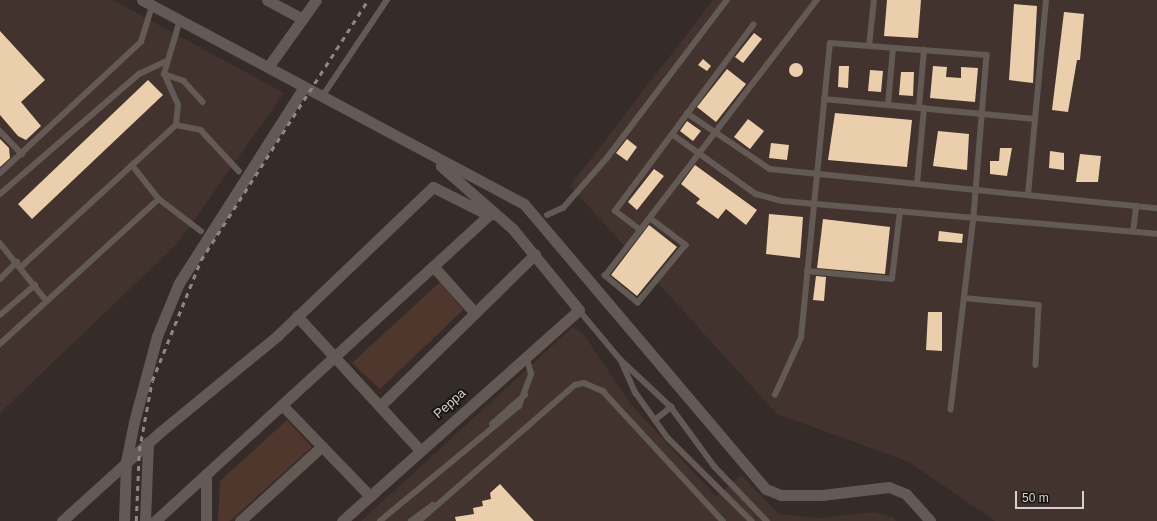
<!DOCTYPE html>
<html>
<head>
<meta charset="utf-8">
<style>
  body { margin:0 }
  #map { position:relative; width:1157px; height:521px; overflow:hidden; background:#352b28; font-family:Helvetica,sans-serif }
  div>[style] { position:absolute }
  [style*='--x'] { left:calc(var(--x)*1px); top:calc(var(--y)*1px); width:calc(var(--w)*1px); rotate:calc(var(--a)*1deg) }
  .built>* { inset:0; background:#43332e }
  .green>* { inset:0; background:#50372d }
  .building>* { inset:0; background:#ebcfad }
  .round { border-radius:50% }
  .service>* { height:5.5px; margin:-2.75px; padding:0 2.75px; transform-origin:2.75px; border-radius:2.75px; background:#635955 }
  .minor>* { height:11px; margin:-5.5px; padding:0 5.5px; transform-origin:5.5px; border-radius:5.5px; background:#635955 }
  .rail>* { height:2.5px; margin-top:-1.25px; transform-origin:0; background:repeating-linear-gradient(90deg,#8f8784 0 5px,transparent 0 10px) }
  span { translate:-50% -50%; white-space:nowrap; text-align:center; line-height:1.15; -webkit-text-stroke:4px #191513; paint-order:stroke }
  .street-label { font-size:13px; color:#d7d0ce }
  .scale { position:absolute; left:1015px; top:491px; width:69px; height:18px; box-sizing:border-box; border:2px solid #d7d0ce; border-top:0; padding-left:5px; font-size:12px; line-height:14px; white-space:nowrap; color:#d7d0ce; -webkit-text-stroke:3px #191513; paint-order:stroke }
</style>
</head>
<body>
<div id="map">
  <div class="built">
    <div style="clip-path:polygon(0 0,113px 0,284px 93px,178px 243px,0 413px)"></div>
    <div style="clip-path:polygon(713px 0,1157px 0,1157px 521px,995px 521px,909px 462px,777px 414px,570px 186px)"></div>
    <div style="clip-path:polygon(573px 327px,582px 332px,630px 403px,716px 497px,741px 475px,779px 514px,820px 518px,875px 512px,893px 517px,896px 521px,361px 521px)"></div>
  </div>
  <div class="green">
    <div style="clip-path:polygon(440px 282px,463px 310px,380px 389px,352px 363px)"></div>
    <div style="clip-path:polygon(287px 420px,312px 447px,230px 521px,218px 521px,220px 481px)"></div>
  </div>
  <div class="building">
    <div style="clip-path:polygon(887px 0,921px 0,918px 38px,884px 36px)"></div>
    <div style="clip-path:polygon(1014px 4px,1037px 6px,1033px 83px,1009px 80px)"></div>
    <div style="clip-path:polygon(1064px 12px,1084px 14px,1080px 60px,1077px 60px,1068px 112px,1052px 110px)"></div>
    <div style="clip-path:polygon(0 31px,45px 80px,21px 102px,41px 126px,26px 140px,18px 136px,0 115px)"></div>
    <div style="clip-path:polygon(754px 33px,762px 39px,743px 63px,735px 57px)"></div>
    <div style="clip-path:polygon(703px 59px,711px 66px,707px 71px,698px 65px)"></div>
    <div class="round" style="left:789px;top:63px;width:14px;height:14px"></div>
    <div style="clip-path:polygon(839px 66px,849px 66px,848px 88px,838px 87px)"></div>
    <div style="clip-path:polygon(933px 66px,947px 67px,946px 77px,961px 78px,961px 67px,978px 68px,975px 102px,930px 98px)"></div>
    <div style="clip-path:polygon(727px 69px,746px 84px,716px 122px,697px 107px)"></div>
    <div style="clip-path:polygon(870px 70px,883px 71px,881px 92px,868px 91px)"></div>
    <div style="clip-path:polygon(901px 72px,914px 72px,913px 96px,899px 95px)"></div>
    <div style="clip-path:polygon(148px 80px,163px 95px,32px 219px,18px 204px)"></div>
    <div style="clip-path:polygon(835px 113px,912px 120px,907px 167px,828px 160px)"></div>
    <div style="clip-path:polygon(748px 119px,764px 131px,750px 149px,734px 137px)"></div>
    <div style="clip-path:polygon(687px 121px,701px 131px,693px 141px,680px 131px)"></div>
    <div style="clip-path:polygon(938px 131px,969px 134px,967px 170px,933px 166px)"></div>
    <div style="clip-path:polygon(0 139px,9px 148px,10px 158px,0 167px)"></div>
    <div style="clip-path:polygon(627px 139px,637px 147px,627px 161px,616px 153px)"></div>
    <div style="clip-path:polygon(771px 143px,789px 145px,787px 160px,769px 158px)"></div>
    <div style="clip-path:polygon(1000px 148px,1012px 148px,1007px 176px,990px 174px,990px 161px,999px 161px)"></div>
    <div style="clip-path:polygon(1050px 151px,1064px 153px,1064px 170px,1049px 168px)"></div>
    <div style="clip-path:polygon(1080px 154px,1101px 156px,1098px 182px,1076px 182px)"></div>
    <div style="clip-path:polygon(695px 165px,757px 210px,746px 225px,726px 209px,718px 219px,696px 203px,700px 199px,681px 184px)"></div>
    <div style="clip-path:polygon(654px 169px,664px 176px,637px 210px,628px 202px)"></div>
    <div style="clip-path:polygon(769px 214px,803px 217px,800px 258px,766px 254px)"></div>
    <div style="clip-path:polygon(823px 219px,890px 227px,885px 274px,817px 268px)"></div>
    <div style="clip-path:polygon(649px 225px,677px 247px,637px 296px,611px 275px)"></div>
    <div style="clip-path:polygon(939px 231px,963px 234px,962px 243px,938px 241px)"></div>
    <div style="clip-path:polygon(816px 276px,826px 277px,824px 301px,813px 300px)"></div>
    <div style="clip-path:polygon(928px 312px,942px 312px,942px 351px,926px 350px)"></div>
    <div style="clip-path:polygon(500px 484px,534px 521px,456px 521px,455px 517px,474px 514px,473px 508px,483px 506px,482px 501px,491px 499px,490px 493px)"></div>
  </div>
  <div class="service">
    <div style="--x:869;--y:46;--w:46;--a:-83.8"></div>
    <div style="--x:164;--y:74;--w:21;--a:19"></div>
    <div style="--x:184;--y:81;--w:28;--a:48"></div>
    <div style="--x:322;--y:97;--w:117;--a:-56.2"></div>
    <div style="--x:824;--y:99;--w:212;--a:5.4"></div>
    <div style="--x:888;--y:105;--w:57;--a:-85"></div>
    <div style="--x:919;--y:107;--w:57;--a:-85"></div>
    <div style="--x:687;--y:113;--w:100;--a:34"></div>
    <div style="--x:770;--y:169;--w:389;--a:5.8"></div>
    <div style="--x:176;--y:125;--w:25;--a:11"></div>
    <div style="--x:201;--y:130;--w:56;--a:47.2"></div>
    <div style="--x:0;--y:131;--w:32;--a:46"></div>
    <div style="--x:675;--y:136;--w:100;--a:35.6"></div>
    <div style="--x:756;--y:194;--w:27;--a:15"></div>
    <div style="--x:782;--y:201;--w:376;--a:5"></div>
    <div style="--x:132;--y:165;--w:43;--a:51.5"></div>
    <div style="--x:159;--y:199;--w:53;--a:37.3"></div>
    <div style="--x:0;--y:173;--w:192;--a:-42.9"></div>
    <div style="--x:141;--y:42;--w:39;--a:-73"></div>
    <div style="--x:917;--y:184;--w:76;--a:-84.7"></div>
    <div style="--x:0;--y:194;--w:184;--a:-40.8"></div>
    <div style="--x:139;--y:74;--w:29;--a:-25"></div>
    <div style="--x:1028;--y:195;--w:196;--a:-84.7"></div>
    <div style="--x:547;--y:215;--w:17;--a:-24"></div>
    <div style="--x:563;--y:208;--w:67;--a:-48.7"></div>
    <div style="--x:607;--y:158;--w:198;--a:-52.8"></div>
    <div style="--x:650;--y:218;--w:45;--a:36.9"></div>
    <div style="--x:686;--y:245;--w:75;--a:129.6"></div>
    <div style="--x:638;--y:303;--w:43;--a:-140.7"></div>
    <div style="--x:605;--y:276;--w:348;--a:-52.5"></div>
    <div style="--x:640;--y:230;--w:31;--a:-143"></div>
    <div style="--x:615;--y:211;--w:232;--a:-53.4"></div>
    <div style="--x:1133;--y:232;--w:26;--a:-83"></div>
    <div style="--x:0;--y:243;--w:73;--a:51.1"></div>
    <div style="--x:21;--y:267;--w:210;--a:-42.5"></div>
    <div style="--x:176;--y:125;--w:20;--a:-84"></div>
    <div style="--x:178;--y:105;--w:34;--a:-114"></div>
    <div style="--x:164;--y:74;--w:56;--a:-73.5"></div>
    <div style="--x:807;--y:271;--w:85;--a:5.4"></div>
    <div style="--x:892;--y:279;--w:68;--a:-83.3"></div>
    <div style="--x:0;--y:279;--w:24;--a:-45"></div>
    <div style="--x:964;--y:298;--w:75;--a:5.3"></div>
    <div style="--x:1039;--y:305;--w:60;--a:92.9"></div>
    <div style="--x:579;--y:310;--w:65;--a:50"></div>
    <div style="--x:621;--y:360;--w:69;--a:43.2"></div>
    <div style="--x:671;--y:407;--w:74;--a:53.7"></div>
    <div style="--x:715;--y:467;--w:75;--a:46.1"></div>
    <div style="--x:0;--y:315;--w:46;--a:-40.6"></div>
    <div style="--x:0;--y:344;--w:215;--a:-42.4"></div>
    <div style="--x:621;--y:360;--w:36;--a:66"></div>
    <div style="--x:636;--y:393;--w:55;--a:54.6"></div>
    <div style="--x:668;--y:438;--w:118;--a:44.7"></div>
    <div style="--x:775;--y:395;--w:63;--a:-65.5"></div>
    <div style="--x:801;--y:338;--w:296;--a:-84.4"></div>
    <div style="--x:830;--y:43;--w:157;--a:4.4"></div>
    <div style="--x:987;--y:55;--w:163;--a:94.6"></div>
    <div style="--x:974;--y:217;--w:194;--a:96.8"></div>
    <div style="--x:655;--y:420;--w:21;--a:-39"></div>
    <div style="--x:492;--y:424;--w:44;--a:-41.3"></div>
    <div style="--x:380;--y:521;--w:180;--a:-39.6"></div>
    <div style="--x:519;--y:406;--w:34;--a:-69"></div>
    <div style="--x:531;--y:374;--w:18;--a:-106"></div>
    <div style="--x:411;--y:521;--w:27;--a:-36"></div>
    <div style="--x:419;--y:521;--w:207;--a:-41.1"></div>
    <div style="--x:575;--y:385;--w:9;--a:-13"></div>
    <div style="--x:584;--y:383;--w:21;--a:23"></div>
    <div style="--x:603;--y:391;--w:177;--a:47.3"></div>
  </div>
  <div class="minor">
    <div style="--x:142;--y:0;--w:433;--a:28.1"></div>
    <div style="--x:524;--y:204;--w:374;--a:49.7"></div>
    <div style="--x:766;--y:489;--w:16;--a:22"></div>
    <div style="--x:781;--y:495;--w:41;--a:0"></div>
    <div style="--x:822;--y:495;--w:67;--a:-6.8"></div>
    <div style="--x:889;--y:487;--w:18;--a:22"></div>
    <div style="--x:906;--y:494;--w:36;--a:48"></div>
    <div style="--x:267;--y:0;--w:40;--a:28"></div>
    <div style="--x:268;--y:67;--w:82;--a:-54.4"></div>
    <div style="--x:433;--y:266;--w:63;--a:48.2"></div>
    <div style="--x:297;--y:316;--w:180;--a:47.5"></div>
    <div style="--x:282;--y:405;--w:127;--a:46"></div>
    <div style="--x:380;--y:406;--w:217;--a:-44.4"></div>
    <div style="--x:62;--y:521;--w:131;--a:-42.2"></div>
    <div style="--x:159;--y:433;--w:153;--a:-39.4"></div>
    <div style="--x:277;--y:336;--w:216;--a:-43.7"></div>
    <div style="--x:433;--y:187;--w:63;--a:26.6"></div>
    <div style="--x:124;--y:521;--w:59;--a:-88.1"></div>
    <div style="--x:126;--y:462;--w:41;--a:-78.7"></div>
    <div style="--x:134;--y:422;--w:89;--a:-75"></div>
    <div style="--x:157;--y:336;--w:57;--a:-67.5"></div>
    <div style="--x:179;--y:283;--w:232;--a:-57.5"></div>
    <div style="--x:145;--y:521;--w:79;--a:-87.8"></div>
    <div style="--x:155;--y:521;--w:457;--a:-42.5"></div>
    <div style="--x:206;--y:521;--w:47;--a:-90"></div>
    <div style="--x:240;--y:521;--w:111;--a:-42.4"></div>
    <div style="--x:342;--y:521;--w:317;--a:-41.7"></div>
    <div style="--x:579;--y:310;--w:104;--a:-129.2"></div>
    <div style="--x:513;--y:229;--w:96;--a:-138.8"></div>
  </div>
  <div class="rail">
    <div style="--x:136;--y:521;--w:70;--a:-87.5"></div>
    <div style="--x:139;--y:451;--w:71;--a:-79.5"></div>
    <div style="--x:152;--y:381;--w:131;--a:-68"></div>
    <div style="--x:201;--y:260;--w:309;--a:-57.3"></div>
  </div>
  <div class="street-label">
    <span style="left:450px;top:404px;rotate:-41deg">Peppa</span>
  </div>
  <div class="scale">50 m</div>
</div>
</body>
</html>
